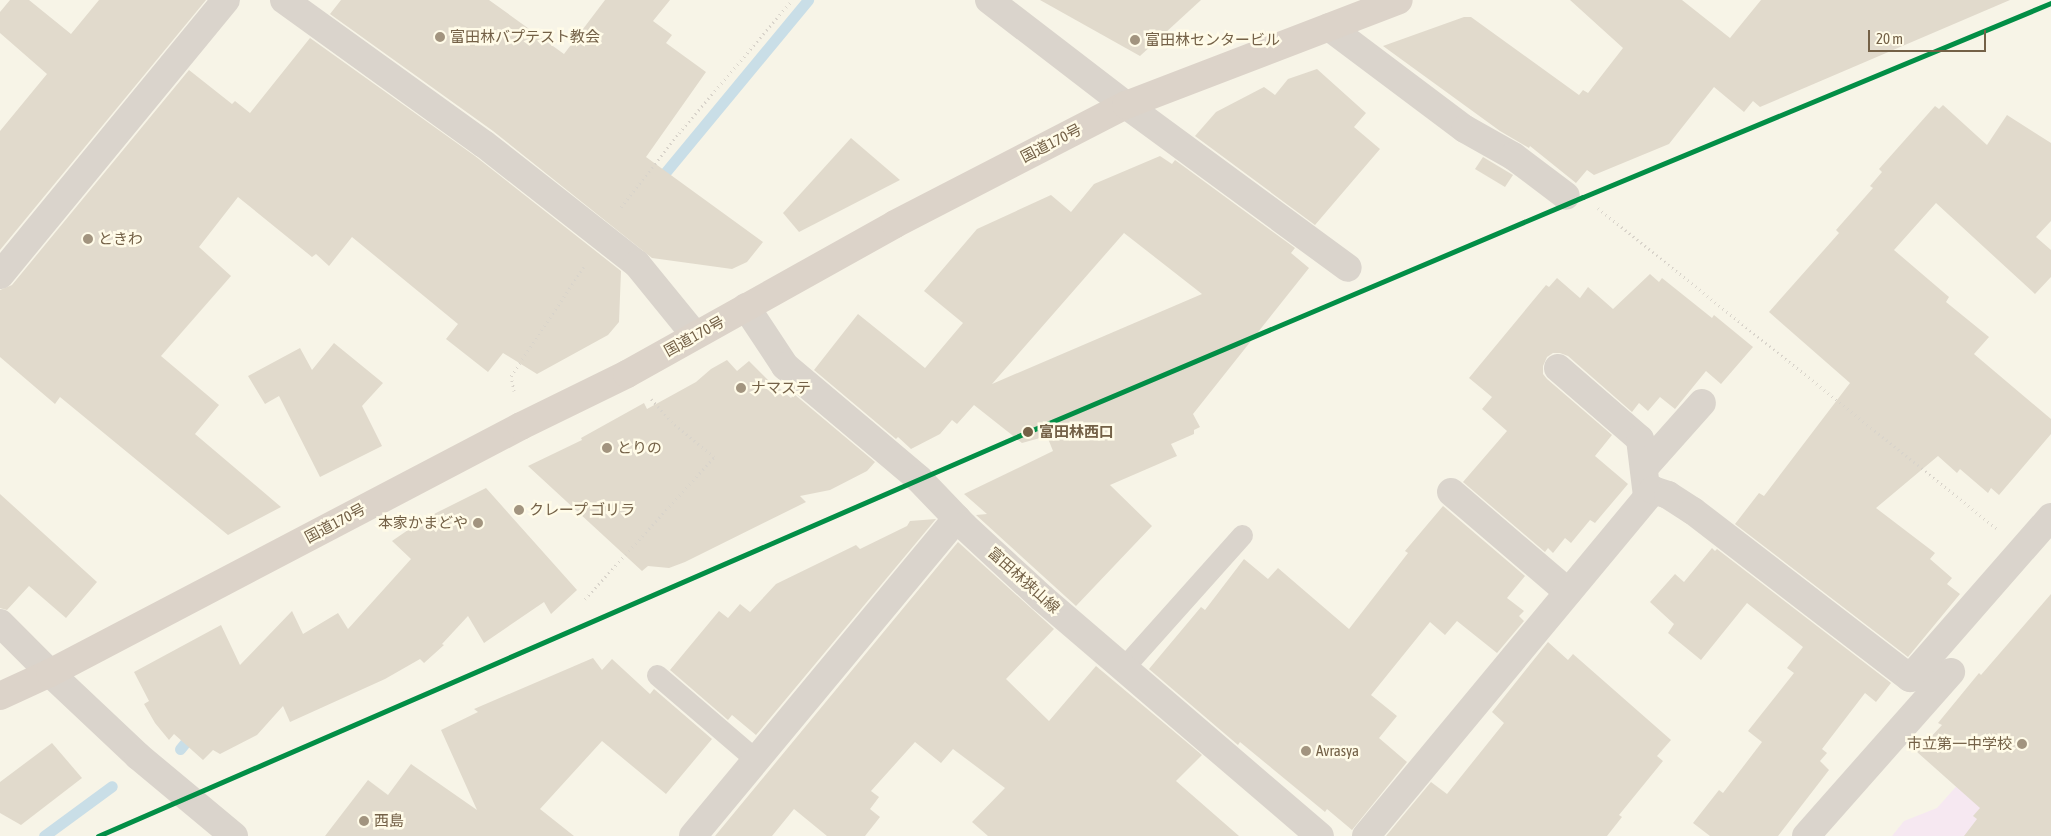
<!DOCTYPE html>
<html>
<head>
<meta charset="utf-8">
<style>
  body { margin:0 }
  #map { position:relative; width:2051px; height:836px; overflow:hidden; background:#f7f4e7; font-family:"Asap Condensed","Noto Sans JP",sans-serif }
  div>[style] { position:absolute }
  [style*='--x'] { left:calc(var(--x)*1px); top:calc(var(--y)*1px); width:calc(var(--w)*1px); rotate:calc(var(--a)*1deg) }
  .education>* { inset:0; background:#f6e8f1 }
  .stream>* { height:11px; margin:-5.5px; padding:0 5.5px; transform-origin:5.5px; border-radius:5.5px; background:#c9dee7 }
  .building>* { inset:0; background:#e1dacc }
  .path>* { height:3px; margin-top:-1.5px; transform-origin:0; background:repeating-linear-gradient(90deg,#d9d4cb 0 1px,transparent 0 5px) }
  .lane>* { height:21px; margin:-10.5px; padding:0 10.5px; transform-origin:10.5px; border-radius:10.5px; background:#dad4cc }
  .street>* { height:28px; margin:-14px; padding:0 14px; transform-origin:14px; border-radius:14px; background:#dad4cc }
  .secondary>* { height:28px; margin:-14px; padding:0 14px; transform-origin:14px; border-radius:14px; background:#dad4cc }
  .highway>* { height:28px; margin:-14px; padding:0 14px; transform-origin:14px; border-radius:14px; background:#dcd3c9 }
  .rail-1>* { height:5px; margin:-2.5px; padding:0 2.5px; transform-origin:2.5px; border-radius:2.5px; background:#028e46 }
  .dots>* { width:14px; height:14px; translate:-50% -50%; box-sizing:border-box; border:2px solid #fffbe8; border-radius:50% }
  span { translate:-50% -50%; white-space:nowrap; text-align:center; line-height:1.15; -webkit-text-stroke:5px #fffbe8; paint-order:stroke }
  .poi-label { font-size:15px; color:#746147 }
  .left { translate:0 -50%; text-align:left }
  .right { translate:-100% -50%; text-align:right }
  .street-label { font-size:15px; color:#746147 }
  .stop-label { font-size:15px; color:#746147; font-weight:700 }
  .scale { position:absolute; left:1868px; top:30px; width:118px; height:22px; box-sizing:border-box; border:2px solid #746147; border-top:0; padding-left:6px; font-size:15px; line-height:18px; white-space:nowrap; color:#746147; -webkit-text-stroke:4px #fffbe8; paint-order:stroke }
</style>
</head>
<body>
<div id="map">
  <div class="education">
    <div style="clip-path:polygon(2051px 680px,2051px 836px,1892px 836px,1904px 821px,1937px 808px)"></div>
  </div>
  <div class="stream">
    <div style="--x:659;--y:180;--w:234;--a:-50.4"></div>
    <div style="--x:180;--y:749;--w:21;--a:-51"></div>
    <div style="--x:44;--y:836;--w:84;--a:-36.3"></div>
  </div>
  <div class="building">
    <div style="clip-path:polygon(10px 0,29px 0,71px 34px,99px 0,206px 0,0 250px,0 131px,47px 74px,0 33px,0 12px)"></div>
    <div style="clip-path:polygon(341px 0,489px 0,564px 54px,605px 0,670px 0,653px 21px,672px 35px,666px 43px,706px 72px,646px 157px,763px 242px,747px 262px,732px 269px,652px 258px,493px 131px,330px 14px)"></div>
    <div style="clip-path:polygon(1040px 0,1201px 0,1140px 56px)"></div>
    <div style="clip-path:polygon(1570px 0,1682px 0,1730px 38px,1761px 0,2010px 0,1760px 107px,1753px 101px,1744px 112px,1714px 87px,1669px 144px,1594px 175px,1587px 170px,1576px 183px,1530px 146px,1529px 148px,1500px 131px,1383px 46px,1464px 17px,1471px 17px,1579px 95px,1583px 90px,1588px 93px,1623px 48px)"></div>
    <div style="clip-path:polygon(310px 38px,475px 156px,621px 271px,619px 322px,608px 335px,537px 374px,503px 353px,488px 372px,446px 339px,458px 324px,352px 237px,329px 266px,316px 254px,312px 257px,238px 197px,199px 247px,231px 276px,161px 356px,219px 405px,195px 434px,281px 507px,228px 535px,60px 397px,55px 404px,0 357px,0 290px,12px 285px,189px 70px,232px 104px,235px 101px,250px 113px)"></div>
    <div style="clip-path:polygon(1317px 69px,1366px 113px,1354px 127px,1380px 149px,1315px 225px,1195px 136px,1216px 112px,1264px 87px,1275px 95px,1288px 79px)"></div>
    <div style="clip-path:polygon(1943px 105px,1987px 145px,2007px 115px,2051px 143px,2051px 221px,2036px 237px,2051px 250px,2051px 277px,2035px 294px,1936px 203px,1894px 250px,1949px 297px,1946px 302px,1989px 337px,1974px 354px,2051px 419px,2051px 434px,1999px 495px,1991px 488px,1988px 493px,1960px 469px,1957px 473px,1938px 456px,1876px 508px,1935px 553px,1930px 559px,1952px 578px,1947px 584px,1960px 594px,1908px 657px,1735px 524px,1759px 493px,1764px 496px,1850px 383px,1769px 312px,1839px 233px,1836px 230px,1873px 188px,1870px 186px,1882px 172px,1879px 169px,1935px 106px,1939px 109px)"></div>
    <div style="clip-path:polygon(851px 138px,900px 180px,799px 232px,783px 213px)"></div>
    <div style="clip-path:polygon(evenodd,1160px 156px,1172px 164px,1175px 160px,1295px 248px,1291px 253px,1309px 268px,1193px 414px,1200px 427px,1194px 430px,1194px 434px,1171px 444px,1177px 456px,1110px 485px,1152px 526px,1076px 606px,976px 515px,987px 514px,964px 494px,1053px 451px,1047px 436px,1022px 443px,974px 405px,957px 424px,952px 420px,940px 434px,911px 449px,898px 437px,896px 439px,814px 370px,858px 314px,925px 368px,963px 323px,924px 291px,977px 229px,1051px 195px,1071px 212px,1094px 184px,1160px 156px,1124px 233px,1202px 294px,992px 384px,1124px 233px)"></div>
    <div style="clip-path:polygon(1483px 157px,1513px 175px,1505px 187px,1475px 169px)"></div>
    <div style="clip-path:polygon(1650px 274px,1659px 282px,1662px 278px,1712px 318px,1714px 315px,1753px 347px,1721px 384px,1706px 371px,1675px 409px,1660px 397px,1648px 411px,1639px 403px,1632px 412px,1568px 356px,1560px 353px,1553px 353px,1547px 357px,1543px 366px,1543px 374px,1547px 379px,1612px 435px,1595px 456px,1628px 484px,1595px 523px,1590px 520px,1571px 543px,1565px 538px,1553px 553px,1548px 548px,1545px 552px,1463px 482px,1507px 431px,1482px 409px,1492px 397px,1469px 378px,1546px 285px,1549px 287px,1557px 278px,1580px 298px,1588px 287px,1613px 309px)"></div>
    <div style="clip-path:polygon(334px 343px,383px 383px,362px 406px,382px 446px,320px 477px,279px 396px,265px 404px,248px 376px,300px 348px,312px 370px)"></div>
    <div style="clip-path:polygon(727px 360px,737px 371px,749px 361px,776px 388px,777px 386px,791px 398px,794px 394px,875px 462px,867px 471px,830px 490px,800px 496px,806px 502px,685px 562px,669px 568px,648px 566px,642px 571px,528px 466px,582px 440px,581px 438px,644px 403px,647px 409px,696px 382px,711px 369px)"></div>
    <div style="clip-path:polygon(486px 488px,577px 590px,551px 614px,544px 602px,484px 643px,468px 616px,442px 644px,444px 645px,424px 663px,420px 659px,385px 679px,290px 722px,283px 706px,257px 735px,220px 754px,213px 750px,203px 760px,174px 734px,169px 740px,155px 723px,144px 704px,149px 701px,134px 672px,221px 625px,240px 665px,292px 611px,303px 634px,338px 613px,348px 629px,411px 559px,392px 541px,424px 519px)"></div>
    <div style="clip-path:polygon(0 494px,97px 582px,66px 618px,29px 586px,7px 610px,0 608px)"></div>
    <div style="clip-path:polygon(1443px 506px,1525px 576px,1507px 598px,1524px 611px,1519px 616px,1524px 621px,1497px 653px,1457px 621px,1445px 635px,1430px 622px,1371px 695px,1397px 716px,1379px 738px,1407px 762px,1352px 830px,1327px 809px,1325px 812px,1240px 742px,1238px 745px,1149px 669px,1201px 607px,1205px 610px,1244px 559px,1268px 579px,1278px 568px,1349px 629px,1408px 553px,1405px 551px)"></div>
    <div style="clip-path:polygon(936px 519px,756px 735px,732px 715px,728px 720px,670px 670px,719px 611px,728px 618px,740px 604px,750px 612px,776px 584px,856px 545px,860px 549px,907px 526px,910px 521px)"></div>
    <div style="clip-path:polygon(958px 542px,1054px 629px,1006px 679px,1049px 721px,1096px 666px,1202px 755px,1176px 781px,1239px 836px,988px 836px,972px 822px,1005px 788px,953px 749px,941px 763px,915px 742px,871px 791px,879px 797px,870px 809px,880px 817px,865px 836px,827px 836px,794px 809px,772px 836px,715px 836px)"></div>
    <div style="clip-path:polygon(1712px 548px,1715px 551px,1717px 549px,1891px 683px,1876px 702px,1865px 693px,1822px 749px,1827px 753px,1820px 761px,1829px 770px,1778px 836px,1710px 836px,1693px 823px,1719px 790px,1723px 793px,1762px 742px,1748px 731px,1794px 673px,1787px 668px,1803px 647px,1747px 603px,1701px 660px,1668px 633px,1674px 624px,1650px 602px,1675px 574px,1684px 582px)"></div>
    <div style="clip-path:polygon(2051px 594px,2051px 836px,1964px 836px,1977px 819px,1973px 816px,1980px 808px,1917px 752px,1942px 725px,1938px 723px,1979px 673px,1981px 675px)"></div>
    <div style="clip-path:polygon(1548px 642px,1568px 660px,1573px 654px,1671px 740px,1657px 756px,1663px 761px,1619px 815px,1622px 817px,1607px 836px,1386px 836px,1431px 782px,1447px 794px,1504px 723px,1492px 712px)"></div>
    <div style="clip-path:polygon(593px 658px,602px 670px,612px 659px,650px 694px,654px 689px,712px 739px,666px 794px,602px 741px,540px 809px,574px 836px,325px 836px,368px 780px,388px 795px,411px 764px,477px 810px,441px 730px,478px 712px,474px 709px)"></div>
    <div style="clip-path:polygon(52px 743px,82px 778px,21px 825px,0 813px,0 782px)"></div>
  </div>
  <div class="path">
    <div style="--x:621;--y:207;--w:94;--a:-51.9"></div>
    <div style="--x:679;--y:133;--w:175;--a:-49.6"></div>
    <div style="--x:1598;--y:208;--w:511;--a:38.8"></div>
    <div style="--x:514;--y:391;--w:15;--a:-101"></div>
    <div style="--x:511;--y:376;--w:133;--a:-56.3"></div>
    <div style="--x:585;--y:599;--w:192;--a:-47.7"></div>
    <div style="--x:714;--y:457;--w:55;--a:-140.2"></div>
    <div style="--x:672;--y:422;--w:31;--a:-132"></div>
  </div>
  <div class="lane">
    <div style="--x:1124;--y:667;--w:177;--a:-48.2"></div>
    <div style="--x:657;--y:675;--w:129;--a:40.6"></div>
  </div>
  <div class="street">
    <div style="--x:284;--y:0;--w:246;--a:35.8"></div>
    <div style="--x:484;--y:144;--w:194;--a:38.1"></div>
    <div style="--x:637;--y:264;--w:92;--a:50.8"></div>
    <div style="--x:989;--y:0;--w:173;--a:37.5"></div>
    <div style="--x:1126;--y:105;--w:275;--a:36.3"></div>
    <div style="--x:1329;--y:27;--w:170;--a:36.9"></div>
    <div style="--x:1465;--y:129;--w:55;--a:29.4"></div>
    <div style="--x:1513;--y:156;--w:66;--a:37"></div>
    <div style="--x:0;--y:275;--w:356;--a:-50.6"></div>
    <div style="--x:1558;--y:368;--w:108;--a:40.9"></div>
    <div style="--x:1640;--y:439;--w:57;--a:83"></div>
    <div style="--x:1644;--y:468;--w:87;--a:-48.3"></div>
    <div style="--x:1451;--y:492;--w:154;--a:40.5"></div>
    <div style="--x:0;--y:623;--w:71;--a:45"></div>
    <div style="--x:693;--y:836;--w:413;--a:-50.3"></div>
    <div style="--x:1366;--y:836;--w:450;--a:-50.3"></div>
    <div style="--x:1653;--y:490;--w:16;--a:18"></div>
    <div style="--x:1668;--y:495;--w:30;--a:33"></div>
    <div style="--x:1693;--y:511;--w:274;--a:37.6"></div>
    <div style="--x:1910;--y:678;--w:214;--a:-48.8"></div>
    <div style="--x:1806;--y:836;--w:219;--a:-48.5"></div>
  </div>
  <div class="secondary">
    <div style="--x:746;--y:307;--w:71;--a:56.5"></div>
    <div style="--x:785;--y:366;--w:175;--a:40.1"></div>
    <div style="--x:919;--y:479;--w:65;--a:46.2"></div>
    <div style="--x:964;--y:526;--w:106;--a:42.7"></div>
    <div style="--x:1042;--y:598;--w:366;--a:40.6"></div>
    <div style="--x:50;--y:673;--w:121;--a:43.3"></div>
    <div style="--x:138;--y:756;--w:125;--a:39.8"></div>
  </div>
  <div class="highway">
    <div style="--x:0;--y:696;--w:55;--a:-24.7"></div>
    <div style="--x:50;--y:673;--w:532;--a:-27.67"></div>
    <div style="--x:521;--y:426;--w:118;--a:-26.1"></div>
    <div style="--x:627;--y:374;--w:307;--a:-29.2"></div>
    <div style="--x:895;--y:224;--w:260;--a:-27.3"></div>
    <div style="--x:1126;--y:105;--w:292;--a:-21"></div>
  </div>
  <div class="rail-1">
    <div style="--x:98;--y:836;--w:1016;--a:-23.49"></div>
    <div style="--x:1030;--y:431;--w:600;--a:-22.94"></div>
    <div style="--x:1583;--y:197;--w:507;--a:-22.52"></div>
  </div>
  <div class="dots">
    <div style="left:440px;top:37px;background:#a2947f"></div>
    <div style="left:1135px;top:40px;background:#a2947f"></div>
    <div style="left:88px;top:239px;background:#a2947f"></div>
    <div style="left:741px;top:388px;background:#a2947f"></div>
    <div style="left:1028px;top:432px;background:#746147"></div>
    <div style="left:607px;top:448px;background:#a2947f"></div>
    <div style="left:519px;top:510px;background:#a2947f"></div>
    <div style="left:478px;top:523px;background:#a2947f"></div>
    <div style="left:2022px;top:744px;background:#a2947f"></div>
    <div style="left:1306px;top:751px;background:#a2947f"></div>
    <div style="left:364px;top:821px;background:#a2947f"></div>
  </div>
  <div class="poi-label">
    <span class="left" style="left:450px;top:37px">富田林バプテスト教会</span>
    <span class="left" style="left:1145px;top:40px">富田林センタービル</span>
    <span class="left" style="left:98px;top:239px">ときわ</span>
    <span class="left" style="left:751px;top:388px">ナマステ</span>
    <span class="left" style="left:617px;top:448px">とりの</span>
    <span class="left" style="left:529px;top:510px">クレープ ゴリラ</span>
    <span class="right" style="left:468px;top:523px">本家かまどや</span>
    <span class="right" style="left:2012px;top:744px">市立第一中学校</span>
    <span class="left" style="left:1316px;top:751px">Avrasya</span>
    <span class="left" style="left:374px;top:821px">西島</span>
  </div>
  <div class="street-label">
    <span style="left:1051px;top:143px;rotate:-27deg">国道170号</span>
    <span style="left:694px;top:336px;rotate:-29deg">国道170号</span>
    <span style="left:335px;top:523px;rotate:-28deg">国道170号</span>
    <span style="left:1024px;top:580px;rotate:42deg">富田林狭山線</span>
  </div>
  <div class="stop-label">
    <span class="left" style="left:1039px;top:432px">富田林西口</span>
  </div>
  <div class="scale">20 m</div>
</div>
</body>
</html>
